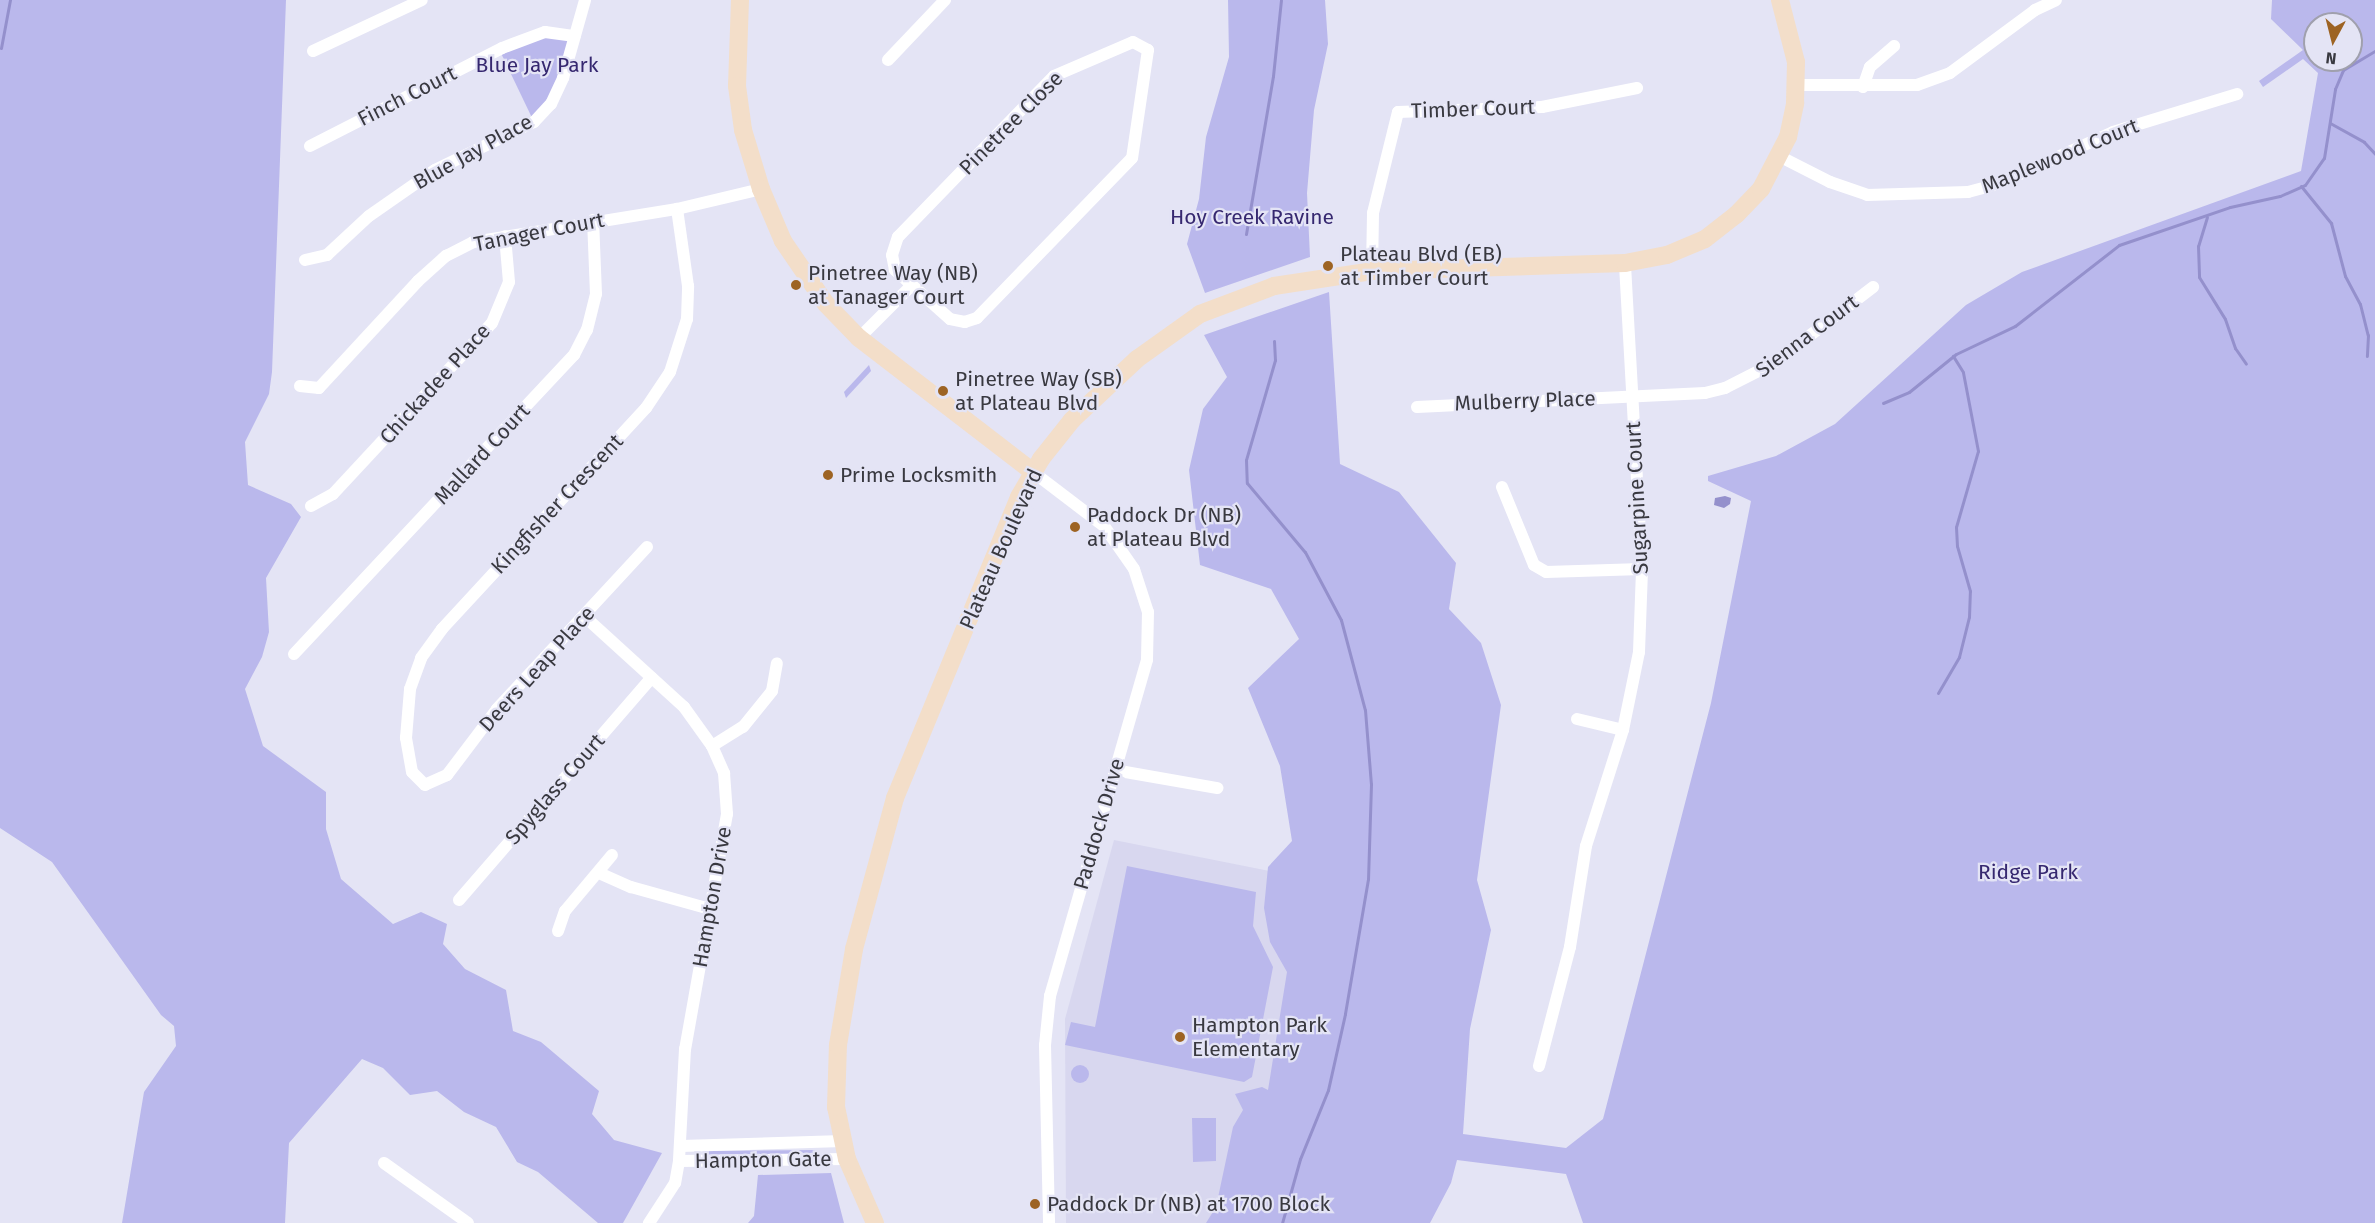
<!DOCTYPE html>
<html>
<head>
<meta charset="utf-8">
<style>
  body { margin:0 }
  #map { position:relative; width:2375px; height:1223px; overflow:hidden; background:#e4e4f5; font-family:"Fira Sans",sans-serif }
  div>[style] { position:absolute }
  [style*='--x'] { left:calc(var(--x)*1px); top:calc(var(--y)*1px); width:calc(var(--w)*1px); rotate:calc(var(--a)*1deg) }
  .built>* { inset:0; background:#d8d7ef }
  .green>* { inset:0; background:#bab8ec }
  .round { border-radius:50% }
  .water>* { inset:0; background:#9490cc }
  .stream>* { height:3px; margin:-1.5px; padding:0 1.5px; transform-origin:1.5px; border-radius:1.5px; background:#9490cc }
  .street>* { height:12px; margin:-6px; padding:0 6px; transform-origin:6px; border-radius:6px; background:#fff }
  .secondary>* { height:18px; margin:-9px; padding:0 9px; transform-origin:9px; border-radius:9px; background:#f3dec9 }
  .dots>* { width:16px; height:16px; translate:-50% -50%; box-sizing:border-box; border:3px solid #e4e4f5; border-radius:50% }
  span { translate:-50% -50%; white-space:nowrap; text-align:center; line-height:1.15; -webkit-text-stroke:4.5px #e4e4f5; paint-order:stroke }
  .park-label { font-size:21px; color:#362870 }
  .street-label { font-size:21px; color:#393940 }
  .poi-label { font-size:21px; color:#393940 }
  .left { translate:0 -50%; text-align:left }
  .north { position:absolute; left:2303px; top:12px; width:60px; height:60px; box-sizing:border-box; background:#e4e4f5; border:2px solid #a0a0ad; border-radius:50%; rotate:187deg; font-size:16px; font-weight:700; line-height:24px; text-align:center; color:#393940 }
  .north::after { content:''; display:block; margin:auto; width:21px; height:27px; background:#9d6323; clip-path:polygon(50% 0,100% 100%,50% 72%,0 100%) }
</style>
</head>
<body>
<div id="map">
  <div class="built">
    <div style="clip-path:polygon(1114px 840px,1304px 878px,1281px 1223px,1066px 1223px,1065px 1019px)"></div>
  </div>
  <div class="green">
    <div style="clip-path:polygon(0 0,286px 0,272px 372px,269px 394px,245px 442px,248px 485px,291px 504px,301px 517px,266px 578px,269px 632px,262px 657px,245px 689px,263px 746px,326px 792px,326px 829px,341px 879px,393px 924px,421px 912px,447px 924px,443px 944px,465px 969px,506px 990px,513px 1031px,541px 1042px,599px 1091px,592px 1114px,614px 1140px,662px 1153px,623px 1223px,598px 1223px,538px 1172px,517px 1162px,496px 1127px,464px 1112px,437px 1091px,410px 1095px,383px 1068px,362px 1059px,289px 1143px,285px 1223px,122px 1223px,144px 1092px,176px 1046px,174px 1026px,161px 1015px,52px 862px,0 828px)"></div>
    <div style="clip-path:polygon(1228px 0,1325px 0,1328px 44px,1314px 110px,1307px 193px,1310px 257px,1205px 293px,1187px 244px,1199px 199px,1206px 137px,1229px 57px)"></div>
    <div style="clip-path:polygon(evenodd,2272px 0,2375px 0,2375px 1223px,1583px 1223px,1566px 1174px,1457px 1160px,1451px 1183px,1430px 1223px,1206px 1223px,1216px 1207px,1233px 1127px,1243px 1110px,1235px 1094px,1262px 1087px,1268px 1090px,1287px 972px,1270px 942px,1264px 908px,1268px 867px,1292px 841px,1280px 766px,1248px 688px,1299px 639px,1271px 589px,1200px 565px,1189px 470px,1203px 409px,1227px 377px,1204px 335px,1329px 292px,1340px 464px,1399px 492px,1456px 563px,1449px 609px,1481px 643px,1501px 705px,1477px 880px,1491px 930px,1470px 1029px,1463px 1134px,1566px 1148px,1603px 1119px,1711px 703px,1751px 501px,1708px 481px,1708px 476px,1776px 456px,1835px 424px,1966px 305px,2022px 272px,2301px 171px,2318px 73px,2303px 59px,2263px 87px,2259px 81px,2303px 50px,2271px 19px,2272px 0,2315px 24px,2351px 24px,2351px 60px,2315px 60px,2315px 24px)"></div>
    <div style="clip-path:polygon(545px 32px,575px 36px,563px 78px,534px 122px,499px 49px)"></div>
    <div style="clip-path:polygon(869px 365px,871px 371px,846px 398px,844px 392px)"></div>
    <div style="clip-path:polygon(1127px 866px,1256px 892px,1253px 926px,1273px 967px,1252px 1077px,1244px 1082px,1065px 1045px,1071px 1022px,1095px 1027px)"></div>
    <div class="round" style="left:1071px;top:1065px;width:18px;height:18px"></div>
    <div style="clip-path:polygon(1192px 1118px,1216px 1118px,1216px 1161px,1193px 1162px)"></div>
    <div style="clip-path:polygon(815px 1150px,815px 1157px,705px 1159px,705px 1151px)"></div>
    <div style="clip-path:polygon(831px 1173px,844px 1223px,748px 1223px,754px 1216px,758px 1175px)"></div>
  </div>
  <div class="water">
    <div style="clip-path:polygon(1725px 496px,1731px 498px,1730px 504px,1724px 508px,1714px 505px,1715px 498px)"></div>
  </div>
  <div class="stream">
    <div style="--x:1;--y:48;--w:49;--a:-79.4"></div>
    <div style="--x:2330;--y:123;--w:39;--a:29"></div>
    <div style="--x:2364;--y:142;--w:16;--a:47"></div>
    <div style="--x:2301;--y:186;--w:48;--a:51"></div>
    <div style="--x:2331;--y:223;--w:55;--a:75.2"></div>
    <div style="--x:2345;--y:276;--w:32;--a:62"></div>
    <div style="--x:2360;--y:304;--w:32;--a:76"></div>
    <div style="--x:2368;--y:335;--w:21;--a:93"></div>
    <div style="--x:2207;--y:217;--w:30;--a:107"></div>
    <div style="--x:2198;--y:246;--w:31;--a:88"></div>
    <div style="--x:2199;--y:277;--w:49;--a:58.2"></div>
    <div style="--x:2225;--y:319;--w:31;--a:71"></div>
    <div style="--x:2235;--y:348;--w:19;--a:55"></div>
    <div style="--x:1246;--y:234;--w:160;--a:-80.3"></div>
    <div style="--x:1273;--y:76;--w:76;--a:-84"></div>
    <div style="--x:1274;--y:341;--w:19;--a:87"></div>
    <div style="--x:1275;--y:360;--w:104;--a:106.2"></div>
    <div style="--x:1246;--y:460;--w:23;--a:88"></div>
    <div style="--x:1247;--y:483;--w:90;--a:50"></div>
    <div style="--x:1305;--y:552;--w:77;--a:62.1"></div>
    <div style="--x:1341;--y:620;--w:93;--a:75.1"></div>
    <div style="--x:1365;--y:710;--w:74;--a:85.4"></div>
    <div style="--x:1371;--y:784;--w:95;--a:91.8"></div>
    <div style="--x:1368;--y:879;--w:137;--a:99.7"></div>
    <div style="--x:1345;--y:1014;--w:78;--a:102.6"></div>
    <div style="--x:1328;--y:1090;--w:74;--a:112.1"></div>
    <div style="--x:1300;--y:1159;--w:66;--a:105.7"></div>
    <div style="--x:1883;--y:403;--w:28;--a:-23"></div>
    <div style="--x:1909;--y:392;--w:60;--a:-39"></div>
    <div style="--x:1956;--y:354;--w:65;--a:-25.4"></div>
    <div style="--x:2015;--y:326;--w:132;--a:-37.9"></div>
    <div style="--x:2119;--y:245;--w:117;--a:-18.9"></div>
    <div style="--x:2230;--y:207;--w:51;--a:-12.4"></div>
    <div style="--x:2280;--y:196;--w:27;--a:-24"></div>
    <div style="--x:2305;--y:185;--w:33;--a:-55"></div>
    <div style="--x:2324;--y:158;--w:70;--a:-80.9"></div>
    <div style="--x:2335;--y:89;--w:21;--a:-67"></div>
    <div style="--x:2343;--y:70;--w:37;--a:-31"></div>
    <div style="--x:1938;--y:693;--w:42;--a:-59.7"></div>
    <div style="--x:1959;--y:657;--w:41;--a:-76"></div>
    <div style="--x:1969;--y:617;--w:26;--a:-88"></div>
    <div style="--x:1970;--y:591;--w:47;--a:-106.1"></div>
    <div style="--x:1957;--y:546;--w:19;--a:-93"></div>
    <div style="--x:1956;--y:527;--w:79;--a:-73.9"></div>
    <div style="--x:1978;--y:451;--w:80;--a:-100.8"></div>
    <div style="--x:1963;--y:372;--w:19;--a:-122"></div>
  </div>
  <div class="street">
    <div style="--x:1133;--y:42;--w:17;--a:28"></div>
    <div style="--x:1148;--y:50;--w:109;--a:98.4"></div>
    <div style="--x:1132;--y:158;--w:223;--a:134.1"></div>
    <div style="--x:977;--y:318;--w:13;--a:162"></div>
    <div style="--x:965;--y:322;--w:15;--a:-169"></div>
    <div style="--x:950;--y:319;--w:74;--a:-138.3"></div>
    <div style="--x:895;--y:270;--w:15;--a:-101"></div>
    <div style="--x:892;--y:255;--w:19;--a:-72"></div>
    <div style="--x:898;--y:237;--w:224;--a:-45.9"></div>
    <div style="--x:1054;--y:76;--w:86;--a:-23.3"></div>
    <div style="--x:313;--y:51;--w:120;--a:-25.1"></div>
    <div style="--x:888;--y:60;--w:83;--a:-46.5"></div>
    <div style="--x:1796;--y:85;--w:121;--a:0"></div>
    <div style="--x:1917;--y:85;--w:35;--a:-20"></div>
    <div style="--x:1950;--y:73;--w:106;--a:-36.5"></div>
    <div style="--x:2035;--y:10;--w:23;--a:-25"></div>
    <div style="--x:1863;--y:87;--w:21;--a:-71"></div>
    <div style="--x:1870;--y:67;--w:32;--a:-41"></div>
    <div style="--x:310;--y:146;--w:216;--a:-27"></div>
    <div style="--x:502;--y:48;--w:46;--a:-20.4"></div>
    <div style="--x:545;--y:32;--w:30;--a:8"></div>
    <div style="--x:1779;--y:156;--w:57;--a:27"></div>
    <div style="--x:1830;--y:182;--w:39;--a:19"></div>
    <div style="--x:1867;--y:195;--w:101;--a:-1.7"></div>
    <div style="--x:1968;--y:192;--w:31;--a:-15"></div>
    <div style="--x:1998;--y:184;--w:126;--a:-24.3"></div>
    <div style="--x:2113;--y:132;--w:130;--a:-17"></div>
    <div style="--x:305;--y:260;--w:23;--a:-13"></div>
    <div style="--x:327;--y:255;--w:57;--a:-42.9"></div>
    <div style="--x:369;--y:216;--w:80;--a:-34.9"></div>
    <div style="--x:435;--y:170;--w:110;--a:-25.9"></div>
    <div style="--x:534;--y:122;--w:25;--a:-47"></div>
    <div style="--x:551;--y:104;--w:29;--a:-65"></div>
    <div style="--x:563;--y:78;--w:81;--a:-74.2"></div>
    <div style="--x:1372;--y:271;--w:58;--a:-89"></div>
    <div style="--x:1373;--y:213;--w:104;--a:-76.1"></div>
    <div style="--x:1398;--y:112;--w:144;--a:-2"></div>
    <div style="--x:1542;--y:107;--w:97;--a:-11.3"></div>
    <div style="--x:859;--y:338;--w:74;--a:-45"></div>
    <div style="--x:300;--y:386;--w:19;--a:6"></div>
    <div style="--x:319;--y:388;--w:146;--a:-47.2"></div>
    <div style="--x:418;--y:281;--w:38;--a:-42"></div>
    <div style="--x:446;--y:256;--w:30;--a:-27"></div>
    <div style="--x:473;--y:242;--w:207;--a:-9.2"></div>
    <div style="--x:677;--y:209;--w:86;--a:-13.4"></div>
    <div style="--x:1417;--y:407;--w:288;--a:-2.8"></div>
    <div style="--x:1705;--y:393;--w:21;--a:-14"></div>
    <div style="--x:1725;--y:388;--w:55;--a:-27"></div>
    <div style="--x:1774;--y:363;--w:125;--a:-37.5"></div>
    <div style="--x:1033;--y:472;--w:89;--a:37.3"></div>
    <div style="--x:1104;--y:526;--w:52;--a:55.1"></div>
    <div style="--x:1134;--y:569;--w:45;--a:72"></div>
    <div style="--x:1148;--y:612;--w:48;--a:91.2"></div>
    <div style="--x:1147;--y:660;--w:350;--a:106.1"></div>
    <div style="--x:1050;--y:996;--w:49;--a:95.8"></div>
    <div style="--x:1045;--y:1045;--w:178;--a:88.7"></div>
    <div style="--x:1502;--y:487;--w:84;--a:67.7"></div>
    <div style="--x:1534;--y:565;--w:14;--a:30"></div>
    <div style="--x:1546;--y:572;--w:96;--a:-1.8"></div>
    <div style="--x:311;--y:506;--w:25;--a:-29"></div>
    <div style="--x:333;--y:494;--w:233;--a:-47.1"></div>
    <div style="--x:492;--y:323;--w:44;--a:-67.5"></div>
    <div style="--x:509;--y:282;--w:46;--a:-95"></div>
    <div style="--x:647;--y:547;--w:221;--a:132.8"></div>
    <div style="--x:497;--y:709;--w:83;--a:127.1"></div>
    <div style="--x:447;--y:775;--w:24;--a:156"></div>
    <div style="--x:425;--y:785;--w:18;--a:-135"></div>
    <div style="--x:412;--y:772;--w:35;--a:-100"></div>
    <div style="--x:406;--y:738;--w:49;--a:-85.3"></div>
    <div style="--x:410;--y:689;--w:33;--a:-70"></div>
    <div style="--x:421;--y:658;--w:36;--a:-54"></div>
    <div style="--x:442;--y:629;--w:301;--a:-47.3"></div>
    <div style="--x:646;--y:408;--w:43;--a:-56.3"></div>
    <div style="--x:670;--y:372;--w:56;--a:-72.2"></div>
    <div style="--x:687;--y:319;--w:33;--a:-88"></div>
    <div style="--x:688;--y:286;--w:78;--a:-98.1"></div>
    <div style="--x:584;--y:616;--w:135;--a:42.3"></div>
    <div style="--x:684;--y:707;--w:48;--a:54.3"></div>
    <div style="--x:712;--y:746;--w:30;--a:66"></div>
    <div style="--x:724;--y:773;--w:41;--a:85.8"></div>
    <div style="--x:727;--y:814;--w:239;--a:100.1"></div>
    <div style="--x:685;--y:1049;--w:112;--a:93.1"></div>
    <div style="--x:679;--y:1161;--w:22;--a:100"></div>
    <div style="--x:675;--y:1183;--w:48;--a:123"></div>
    <div style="--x:294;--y:654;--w:410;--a:-46.9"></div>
    <div style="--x:574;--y:355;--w:28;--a:-63"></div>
    <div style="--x:587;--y:330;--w:37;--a:-76"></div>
    <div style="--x:596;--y:294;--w:74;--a:-92.3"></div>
    <div style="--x:1577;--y:719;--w:47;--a:13.4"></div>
    <div style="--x:712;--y:746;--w:36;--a:-32"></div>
    <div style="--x:743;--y:727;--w:46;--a:-51.1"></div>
    <div style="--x:772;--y:691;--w:28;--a:-80"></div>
    <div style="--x:1114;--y:770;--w:105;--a:9.9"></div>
    <div style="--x:599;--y:873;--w:35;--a:24"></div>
    <div style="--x:631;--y:887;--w:82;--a:15.6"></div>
    <div style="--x:459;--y:900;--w:294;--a:-49.1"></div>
    <div style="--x:558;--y:931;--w:21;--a:-71"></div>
    <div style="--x:565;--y:911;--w:73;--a:-50"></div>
    <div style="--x:1539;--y:1066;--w:123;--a:-75.4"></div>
    <div style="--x:1570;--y:947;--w:102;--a:-81"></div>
    <div style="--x:1586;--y:846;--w:122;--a:-72.3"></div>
    <div style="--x:1623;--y:730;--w:80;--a:-78.4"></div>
    <div style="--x:1639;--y:652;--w:83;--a:-87.9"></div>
    <div style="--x:1642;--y:569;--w:306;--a:-93.2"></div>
    <div style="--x:681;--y:1146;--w:162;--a:-1.8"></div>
    <div style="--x:679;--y:1161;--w:168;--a:-0.7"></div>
    <div style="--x:384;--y:1163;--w:103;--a:35.5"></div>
  </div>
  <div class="secondary">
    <div style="--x:740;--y:0;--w:86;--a:92"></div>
    <div style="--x:737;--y:86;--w:44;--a:82.2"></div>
    <div style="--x:743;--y:130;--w:62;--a:73"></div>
    <div style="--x:761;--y:189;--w:56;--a:67.1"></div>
    <div style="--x:783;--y:241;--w:76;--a:55.7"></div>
    <div style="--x:826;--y:304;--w:47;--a:45.9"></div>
    <div style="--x:859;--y:338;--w:220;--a:37.6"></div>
    <div style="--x:875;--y:1223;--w:70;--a:-113.6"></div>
    <div style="--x:847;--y:1159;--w:53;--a:-101.9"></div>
    <div style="--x:836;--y:1107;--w:62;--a:-88.2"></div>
    <div style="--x:838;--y:1045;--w:97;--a:-80.5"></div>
    <div style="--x:854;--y:949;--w:156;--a:-74.8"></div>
    <div style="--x:895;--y:798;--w:326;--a:-67.6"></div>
    <div style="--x:1019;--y:497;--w:44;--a:-59.9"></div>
    <div style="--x:1041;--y:459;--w:50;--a:-51.5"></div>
    <div style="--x:1072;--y:420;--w:89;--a:-43.2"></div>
    <div style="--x:1137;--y:359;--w:77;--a:-35.5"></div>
    <div style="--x:1200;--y:314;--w:79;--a:-20.7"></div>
    <div style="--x:1274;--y:286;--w:99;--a:-8.7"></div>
    <div style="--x:1372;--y:271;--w:253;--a:-1.8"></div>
    <div style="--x:1625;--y:263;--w:43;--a:-10.8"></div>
    <div style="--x:1667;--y:255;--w:41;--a:-22.8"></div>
    <div style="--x:1705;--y:239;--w:39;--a:-38"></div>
    <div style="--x:1736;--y:215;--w:36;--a:-46"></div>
    <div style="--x:1761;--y:189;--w:59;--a:-62.6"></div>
    <div style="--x:1788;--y:137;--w:35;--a:-78"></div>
    <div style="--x:1795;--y:103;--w:41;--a:-88.6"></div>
    <div style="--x:1796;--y:62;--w:64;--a:-104.5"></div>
  </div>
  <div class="dots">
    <div style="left:1328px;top:266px;background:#9d6323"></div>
    <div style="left:796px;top:285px;background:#9d6323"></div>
    <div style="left:943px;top:391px;background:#9d6323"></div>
    <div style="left:828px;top:475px;background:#9d6323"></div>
    <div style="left:1075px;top:527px;background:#9d6323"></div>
    <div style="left:1180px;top:1037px;background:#9d6323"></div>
    <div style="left:1035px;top:1204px;background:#9d6323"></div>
  </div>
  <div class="park-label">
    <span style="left:537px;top:65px">Blue Jay Park</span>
    <span style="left:1252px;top:217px">Hoy Creek Ravine</span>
    <span style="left:2028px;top:872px">Ridge Park</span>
  </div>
  <div class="street-label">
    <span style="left:407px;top:96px;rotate:-27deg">Finch Court</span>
    <span style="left:1473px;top:109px;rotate:-2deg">Timber Court</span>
    <span style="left:1011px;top:123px;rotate:-45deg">Pinetree Close</span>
    <span style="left:473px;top:152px;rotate:-29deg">Blue Jay Place</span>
    <span style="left:2060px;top:156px;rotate:-22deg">Maplewood Court</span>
    <span style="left:539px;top:232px;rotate:-11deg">Tanager Court</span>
    <span style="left:1807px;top:336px;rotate:-37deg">Sienna Court</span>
    <span style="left:435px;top:384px;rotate:-48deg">Chickadee Place</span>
    <span style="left:1525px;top:401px;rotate:-2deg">Mulberry Place</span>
    <span style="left:482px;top:454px;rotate:-47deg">Mallard Court</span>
    <span style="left:1637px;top:498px;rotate:-93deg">Sugarpine Court</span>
    <span style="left:557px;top:504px;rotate:-47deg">Kingfisher Crescent</span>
    <span style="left:1001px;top:549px;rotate:-66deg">Plateau Boulevard</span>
    <span style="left:537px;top:669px;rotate:-48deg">Deers Leap Place</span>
    <span style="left:555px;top:789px;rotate:-49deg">Spyglass Court</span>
    <span style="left:1099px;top:824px;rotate:-74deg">Paddock Drive</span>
    <span style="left:712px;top:897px;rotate:-80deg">Hampton Drive</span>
    <span style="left:763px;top:1160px;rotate:-1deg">Hampton Gate</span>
  </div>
  <div class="poi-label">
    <span class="left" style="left:1340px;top:266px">Plateau Blvd (EB)<br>at Timber Court</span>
    <span class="left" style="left:808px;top:285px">Pinetree Way (NB)<br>at Tanager Court</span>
    <span class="left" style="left:955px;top:391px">Pinetree Way (SB)<br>at Plateau Blvd</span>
    <span class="left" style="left:840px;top:475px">Prime Locksmith</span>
    <span class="left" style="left:1087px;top:527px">Paddock Dr (NB)<br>at Plateau Blvd</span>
    <span class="left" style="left:1192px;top:1037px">Hampton Park<br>Elementary</span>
    <span class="left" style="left:1047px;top:1204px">Paddock Dr (NB) at 1700 Block</span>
  </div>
  <div class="north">N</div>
</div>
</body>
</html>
